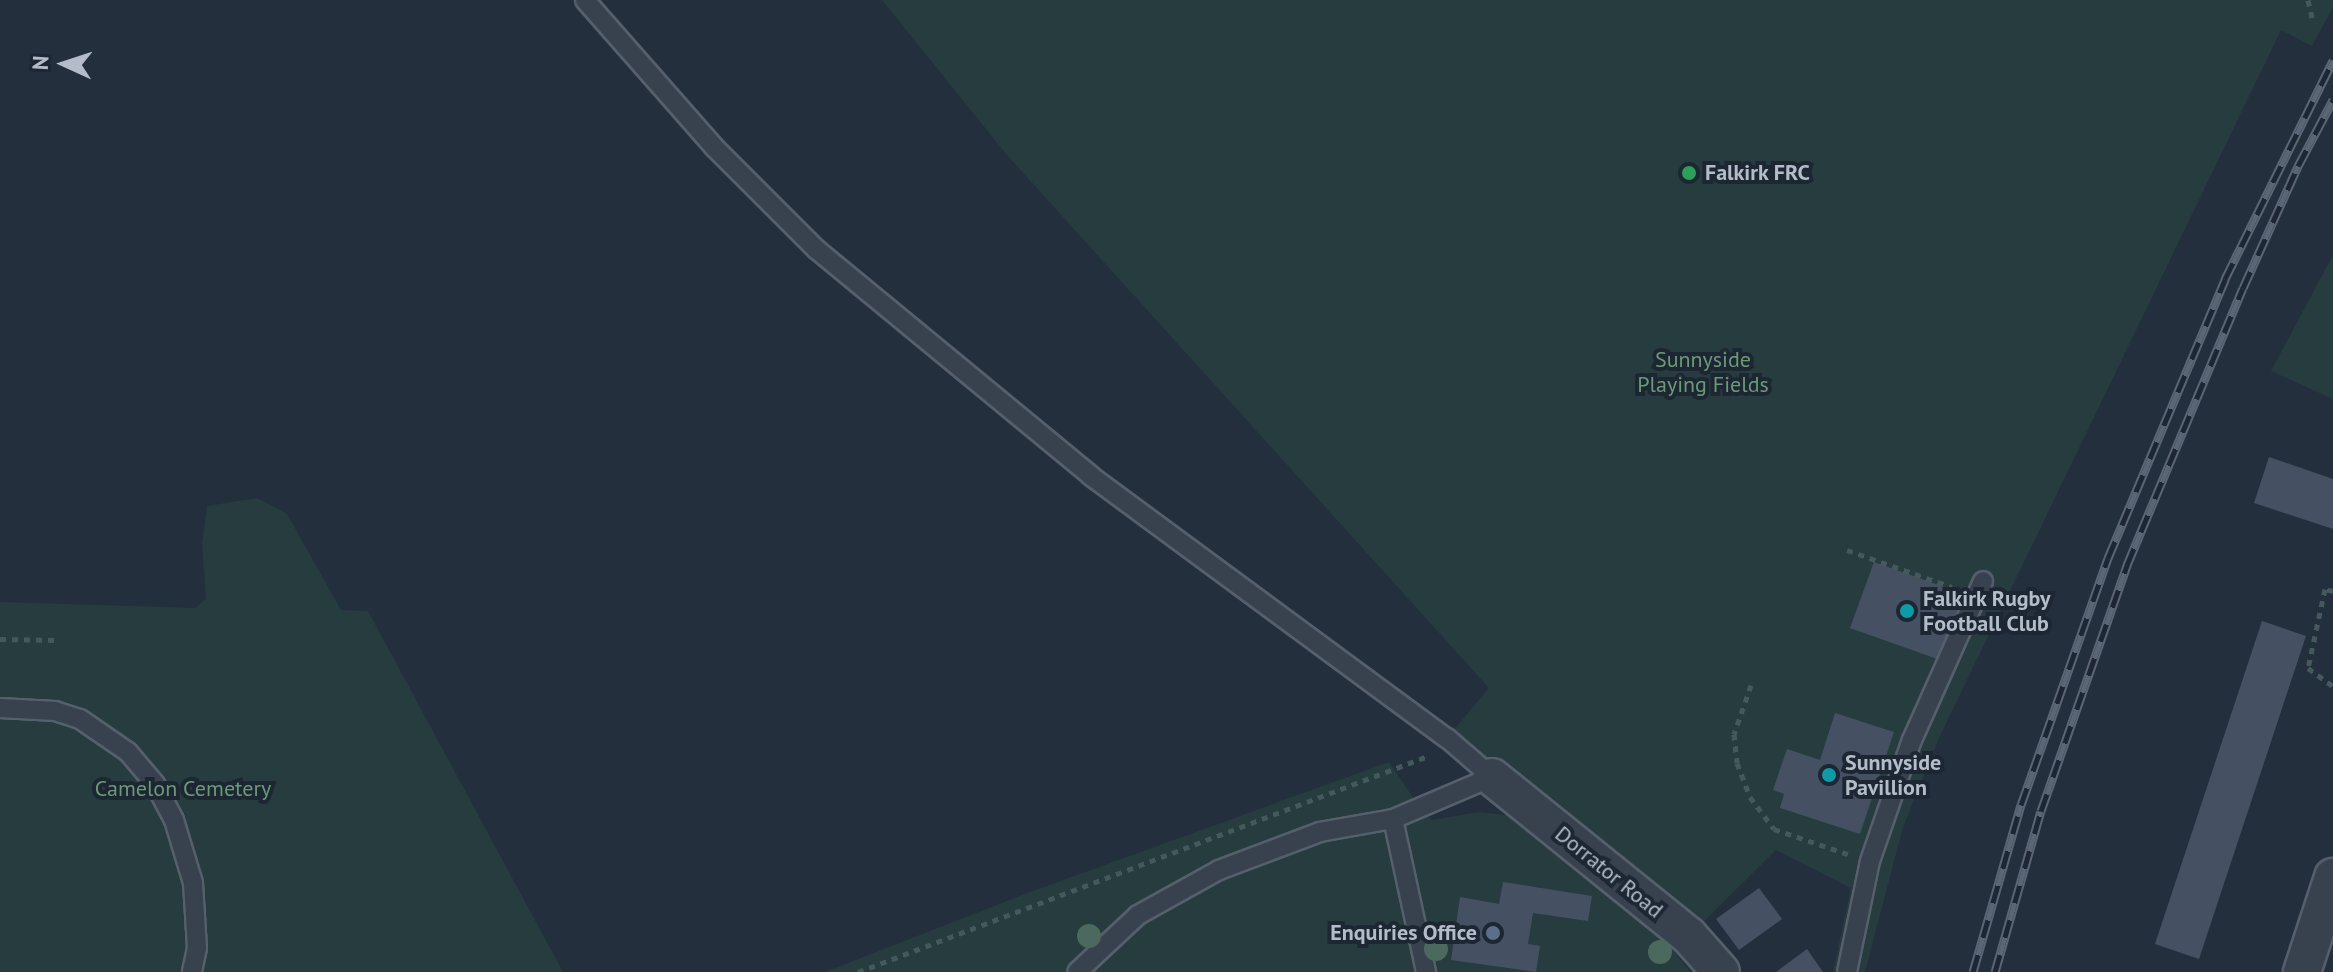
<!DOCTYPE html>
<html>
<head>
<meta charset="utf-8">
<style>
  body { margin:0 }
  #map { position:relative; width:2333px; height:972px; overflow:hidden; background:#242f3e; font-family:"PT Sans",sans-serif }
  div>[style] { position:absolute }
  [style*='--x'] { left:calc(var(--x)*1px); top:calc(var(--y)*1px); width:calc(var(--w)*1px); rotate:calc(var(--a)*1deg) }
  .green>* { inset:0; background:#263c3f }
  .building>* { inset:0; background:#455162 }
  .path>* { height:5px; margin-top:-2.5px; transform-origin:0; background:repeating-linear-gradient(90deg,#44595c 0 6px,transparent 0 12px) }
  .roads { filter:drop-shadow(2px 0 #565f6c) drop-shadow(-2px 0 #565f6c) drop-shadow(0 2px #565f6c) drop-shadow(0 -2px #565f6c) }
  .lane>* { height:18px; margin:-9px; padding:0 9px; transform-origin:9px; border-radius:9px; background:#38414e }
  .street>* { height:36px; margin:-18px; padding:0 18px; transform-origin:18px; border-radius:18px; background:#38414e }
  .rail>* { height:9px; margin-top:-4.5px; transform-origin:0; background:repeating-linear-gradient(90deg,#1d2633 0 18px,#5a6575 0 36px); box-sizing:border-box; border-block:2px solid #5a6575 }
  .trees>* { width:24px; height:24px; margin:-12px; border-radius:50%; background:#4b6a5d }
  .dots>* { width:22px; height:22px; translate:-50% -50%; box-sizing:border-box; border:4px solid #1d2633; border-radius:50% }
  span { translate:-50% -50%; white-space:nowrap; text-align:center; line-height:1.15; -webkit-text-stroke:8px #1d2633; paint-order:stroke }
  .poi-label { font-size:22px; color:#b4bcc9; font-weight:700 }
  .left { translate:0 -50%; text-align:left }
  .right { translate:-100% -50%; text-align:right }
  .park-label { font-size:22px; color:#6b9a76 }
  .street-label { font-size:22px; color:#b4bcc9 }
  .north { position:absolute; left:24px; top:24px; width:80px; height:80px; -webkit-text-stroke:6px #1d2633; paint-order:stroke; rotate:273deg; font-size:22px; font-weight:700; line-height:32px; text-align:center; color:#b4bcc9 }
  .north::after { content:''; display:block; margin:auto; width:28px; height:36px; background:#b4bcc9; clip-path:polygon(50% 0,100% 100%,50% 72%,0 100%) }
</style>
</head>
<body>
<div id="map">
  <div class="green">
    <div style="clip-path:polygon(882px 0,2333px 0,2333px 7px,2312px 46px,2281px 30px,1939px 738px,1903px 827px,1865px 972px,1833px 972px,1851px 888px,1776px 850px,1689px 936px,1447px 738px,1489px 688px,1007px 155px)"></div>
    <div style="clip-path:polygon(2333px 255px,2333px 399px,2271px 371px)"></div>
    <div style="clip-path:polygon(257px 498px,287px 514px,341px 610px,368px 611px,563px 972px,0 972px,0 602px,195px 608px,206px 599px,202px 544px,207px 506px)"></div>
    <div style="clip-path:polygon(1389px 762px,1420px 808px,1432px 820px,1478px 812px,1506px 815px,1533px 824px,1619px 892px,1668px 943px,1690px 972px,825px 972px,1033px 891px)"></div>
  </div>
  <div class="building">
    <div style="clip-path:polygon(2269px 457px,2333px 479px,2333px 529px,2254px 503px)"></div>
    <div style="clip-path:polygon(1874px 562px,1964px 594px,1940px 660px,1850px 628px)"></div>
    <div style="clip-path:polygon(2262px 621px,2306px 636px,2199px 959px,2155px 944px)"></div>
    <div style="clip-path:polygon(1835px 713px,1894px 732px,1860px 834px,1780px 808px,1784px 794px,1773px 790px,1787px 749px,1820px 760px)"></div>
    <div style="clip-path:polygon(1503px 882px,1592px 896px,1588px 921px,1533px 913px,1528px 944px,1540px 946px,1536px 972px,1451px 960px,1460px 897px,1499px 904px)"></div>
    <div style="clip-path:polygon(1759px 888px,1782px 919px,1739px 950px,1716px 919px)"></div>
    <div style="clip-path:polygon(1807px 949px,1823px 972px,1776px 972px)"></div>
  </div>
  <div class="path">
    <div style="--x:2308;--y:0;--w:22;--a:77"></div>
    <div style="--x:1847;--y:550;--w:111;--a:19.4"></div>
    <div style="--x:2333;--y:591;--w:8;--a:-166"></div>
    <div style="--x:2325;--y:589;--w:81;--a:102.1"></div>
    <div style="--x:2308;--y:668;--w:31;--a:36"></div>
    <div style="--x:0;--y:639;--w:58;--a:1"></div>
    <div style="--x:1751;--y:685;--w:52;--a:109.1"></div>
    <div style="--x:1734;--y:734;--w:29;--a:84"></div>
    <div style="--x:1737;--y:763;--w:36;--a:69"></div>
    <div style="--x:1750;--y:797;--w:40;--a:53"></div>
    <div style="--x:1774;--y:829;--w:78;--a:18.7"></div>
    <div style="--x:858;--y:972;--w:610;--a:-20.75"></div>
  </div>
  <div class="roads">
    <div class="lane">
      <div style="--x:585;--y:0;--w:196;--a:48.7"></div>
      <div style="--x:714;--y:147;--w:144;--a:45"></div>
      <div style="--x:816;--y:249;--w:357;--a:39.5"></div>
      <div style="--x:1091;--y:476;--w:442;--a:36.4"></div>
      <div style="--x:1447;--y:738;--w:60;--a:40.9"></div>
      <div style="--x:1492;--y:777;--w:108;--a:157"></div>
      <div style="--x:1393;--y:819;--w:74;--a:169.9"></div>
      <div style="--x:1320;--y:832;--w:108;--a:159.4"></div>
      <div style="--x:1219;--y:870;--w:93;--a:150.9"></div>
      <div style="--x:1138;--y:915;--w:83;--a:136.9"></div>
      <div style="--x:0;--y:708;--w:55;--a:3.1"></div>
      <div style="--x:55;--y:711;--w:26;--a:18"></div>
      <div style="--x:80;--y:719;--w:58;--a:34.5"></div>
      <div style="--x:128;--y:752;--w:42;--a:49.8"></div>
      <div style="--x:155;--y:784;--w:41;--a:62.2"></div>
      <div style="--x:174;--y:820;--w:66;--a:73.2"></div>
      <div style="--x:193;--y:883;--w:65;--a:86.5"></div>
      <div style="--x:197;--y:948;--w:25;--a:102"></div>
      <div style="--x:1393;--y:819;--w:157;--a:77.8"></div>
      <div style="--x:1847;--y:972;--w:113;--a:-78.3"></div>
      <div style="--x:1870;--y:861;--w:128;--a:-70.9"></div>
      <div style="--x:1912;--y:740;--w:174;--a:-65.9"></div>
    </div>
    <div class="street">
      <div style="--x:1492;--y:777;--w:253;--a:38.9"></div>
      <div style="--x:1689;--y:936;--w:48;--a:48.4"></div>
      <div style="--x:2302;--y:972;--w:100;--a:-71.9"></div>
    </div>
  </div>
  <div class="rail">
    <div style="--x:1973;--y:972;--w:174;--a:-74"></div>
    <div style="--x:2021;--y:805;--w:262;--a:-70.6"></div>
    <div style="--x:2108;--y:558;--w:303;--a:-67.2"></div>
    <div style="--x:2225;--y:279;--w:244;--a:-63.7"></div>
    <div style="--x:1995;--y:972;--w:167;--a:-74.1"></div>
    <div style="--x:2041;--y:811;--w:261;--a:-70.7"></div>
    <div style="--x:2127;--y:565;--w:300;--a:-67.3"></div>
    <div style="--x:2243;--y:288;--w:134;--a:-65.7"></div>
    <div style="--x:2298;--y:166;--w:75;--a:-62.1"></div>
  </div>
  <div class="trees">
    <div style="left:1089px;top:936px"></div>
    <div style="left:1436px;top:949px"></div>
    <div style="left:1660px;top:952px"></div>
  </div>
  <div class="dots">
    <div style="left:1689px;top:173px;background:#2e9e5b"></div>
    <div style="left:1907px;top:611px;background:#0f9aa8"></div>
    <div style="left:1829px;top:775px;background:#0f9aa8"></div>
    <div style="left:1493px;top:933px;background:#5c6f8a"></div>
  </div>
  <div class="poi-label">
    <span class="left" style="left:1705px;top:173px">Falkirk FRC</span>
    <span class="left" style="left:1923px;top:611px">Falkirk Rugby<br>Football Club</span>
    <span class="left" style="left:1845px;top:775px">Sunnyside<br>Pavillion</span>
    <span class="right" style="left:1477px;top:933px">Enquiries Office</span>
  </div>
  <div class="park-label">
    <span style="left:1703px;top:372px">Sunnyside<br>Playing Fields</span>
    <span style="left:183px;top:789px">Camelon Cemetery</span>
  </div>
  <div class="street-label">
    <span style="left:1609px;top:872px;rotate:39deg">Dorrator Road</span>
  </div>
  <div class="north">N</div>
</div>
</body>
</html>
